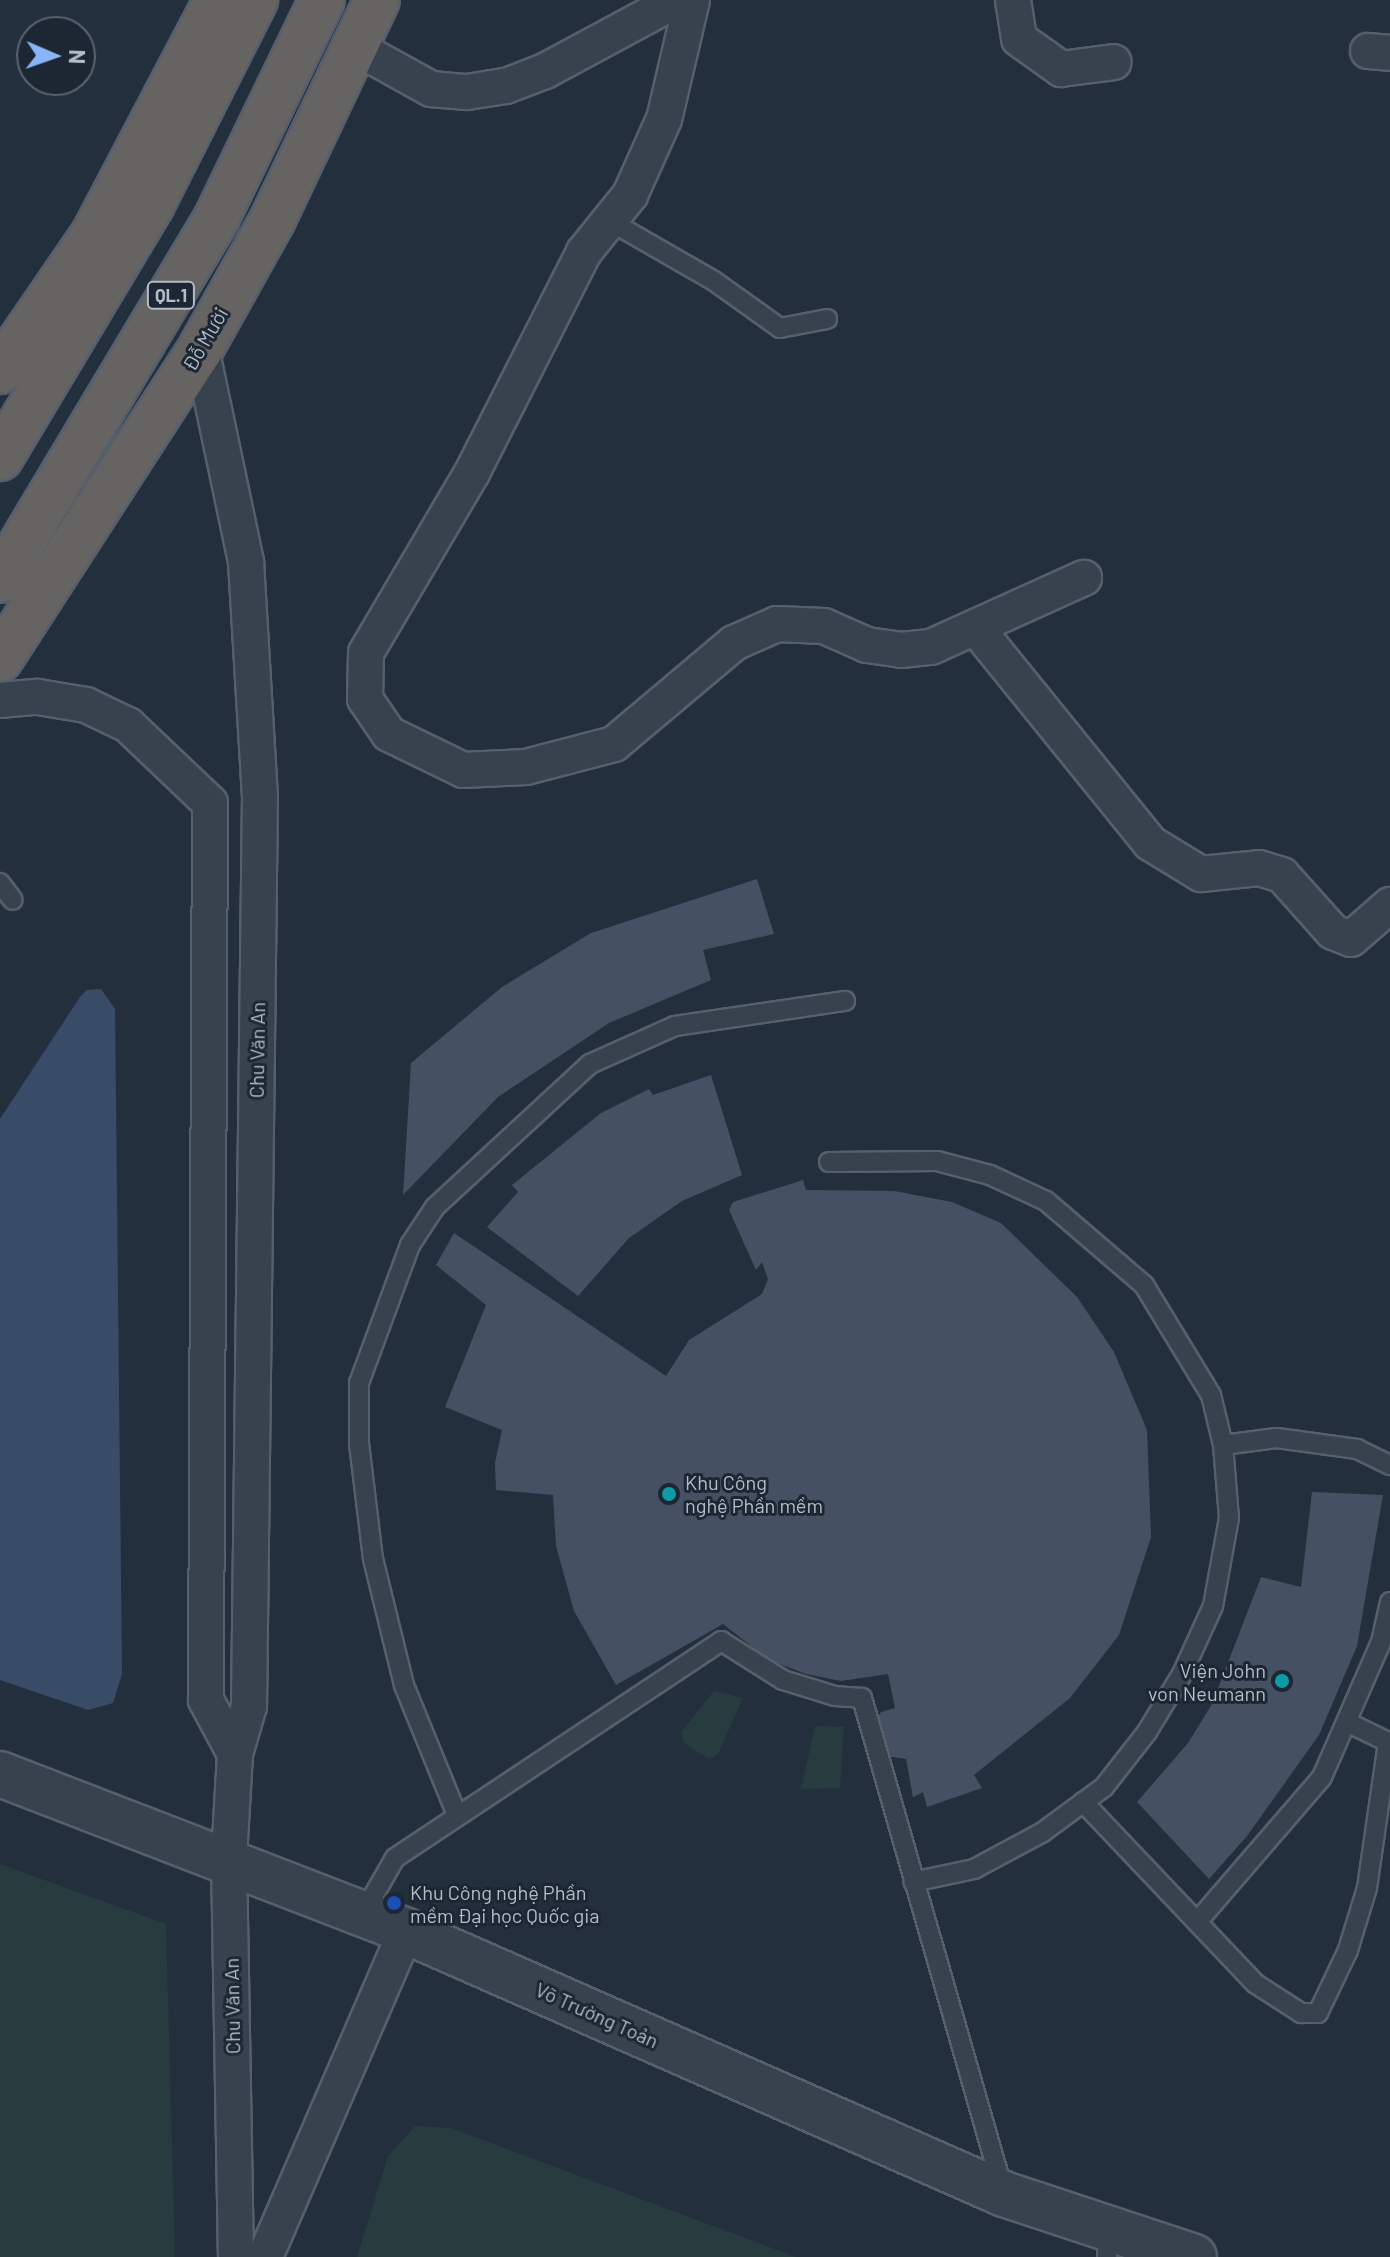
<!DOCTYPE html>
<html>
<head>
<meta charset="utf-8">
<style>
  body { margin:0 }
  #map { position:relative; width:1390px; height:2257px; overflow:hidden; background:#242f3e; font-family:Barlow,sans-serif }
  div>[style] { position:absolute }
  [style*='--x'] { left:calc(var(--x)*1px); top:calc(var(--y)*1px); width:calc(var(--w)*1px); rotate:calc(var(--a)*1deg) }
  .green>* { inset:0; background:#263c3f }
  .water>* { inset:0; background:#394c67 }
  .building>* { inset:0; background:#455162 }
  .roads { filter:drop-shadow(2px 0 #565f6c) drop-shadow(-2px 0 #565f6c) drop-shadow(0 2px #565f6c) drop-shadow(0 -2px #565f6c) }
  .service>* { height:18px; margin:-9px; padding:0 9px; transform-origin:9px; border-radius:9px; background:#38414e }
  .minor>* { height:34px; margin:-17px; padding:0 17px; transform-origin:17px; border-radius:17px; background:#38414e }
  .tertiary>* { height:44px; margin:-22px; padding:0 22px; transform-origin:22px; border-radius:22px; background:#38414e }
  .trunk>* { height:44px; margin:-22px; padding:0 22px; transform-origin:22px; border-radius:22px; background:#656462 }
  .dots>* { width:22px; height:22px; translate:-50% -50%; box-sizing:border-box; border:4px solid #1d2633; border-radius:50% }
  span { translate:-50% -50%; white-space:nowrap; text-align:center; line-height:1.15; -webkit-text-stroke:6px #1d2633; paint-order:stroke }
  .shield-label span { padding:2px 6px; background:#1d2633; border:2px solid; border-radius:6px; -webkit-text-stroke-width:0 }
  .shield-label { font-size:18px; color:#b4bcc9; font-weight:700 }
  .street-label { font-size:20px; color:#b4bcc9 }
  .poi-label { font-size:20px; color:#b4bcc9 }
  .left { translate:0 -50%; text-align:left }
  .right { translate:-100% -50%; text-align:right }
  .north { position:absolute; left:16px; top:16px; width:80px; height:80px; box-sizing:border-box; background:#1d2633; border:2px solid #59626f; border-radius:50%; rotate:92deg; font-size:22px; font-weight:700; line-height:32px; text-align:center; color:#b4bcc9 }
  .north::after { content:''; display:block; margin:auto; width:28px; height:36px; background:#8ab4f8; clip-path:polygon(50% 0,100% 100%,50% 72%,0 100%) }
</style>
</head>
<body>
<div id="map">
  <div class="green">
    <div style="clip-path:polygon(714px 1691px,743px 1698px,718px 1754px,709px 1759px,684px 1743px,681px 1732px)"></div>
    <div style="clip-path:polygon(815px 1726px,844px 1727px,840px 1788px,801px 1789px)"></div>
    <div style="clip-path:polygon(0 1864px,166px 1924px,175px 2257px,0 2257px)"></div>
    <div style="clip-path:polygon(415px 2126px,451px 2128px,796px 2257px,357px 2257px,388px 2156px)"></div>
  </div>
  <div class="water">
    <div style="clip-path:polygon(101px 989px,115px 1009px,122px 1674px,113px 1703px,88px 1710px,0 1680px,0 1119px,80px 997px,87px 990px)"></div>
  </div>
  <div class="building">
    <div style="clip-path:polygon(757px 879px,774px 934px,703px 950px,711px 980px,609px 1023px,498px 1097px,403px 1195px,411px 1063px,502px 987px,591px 933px)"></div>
    <div style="clip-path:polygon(711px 1075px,742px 1175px,682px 1201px,629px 1238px,578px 1296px,487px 1227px,518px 1192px,512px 1185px,601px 1113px,649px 1089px,653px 1095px)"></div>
    <div style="clip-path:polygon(803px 1180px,806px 1190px,894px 1191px,952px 1202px,1001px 1223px,1077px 1297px,1114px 1352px,1147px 1430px,1151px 1537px,1119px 1635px,1070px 1698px,974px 1775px,982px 1788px,927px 1807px,923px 1792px,913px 1797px,906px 1759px,880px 1755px,875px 1722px,881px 1712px,895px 1708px,888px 1674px,841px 1681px,806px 1674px,769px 1660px,723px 1624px,616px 1685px,574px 1611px,556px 1546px,553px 1495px,496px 1490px,495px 1463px,502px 1430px,445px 1407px,486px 1305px,436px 1265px,454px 1233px,666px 1376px,689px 1340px,762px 1294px,768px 1279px,762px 1262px,756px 1270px,729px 1210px,733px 1202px)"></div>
    <div style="clip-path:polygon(1312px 1492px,1383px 1495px,1357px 1646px,1319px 1735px,1247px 1836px,1209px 1879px,1137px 1802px,1188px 1743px,1212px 1704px,1261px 1577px,1301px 1587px)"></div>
  </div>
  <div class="roads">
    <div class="service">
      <div style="--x:608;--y:220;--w:122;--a:29.9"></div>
      <div style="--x:714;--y:281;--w:81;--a:35.5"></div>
      <div style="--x:780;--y:328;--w:48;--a:-10.8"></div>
      <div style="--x:0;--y:883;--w:21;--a:53"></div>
      <div style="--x:829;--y:1162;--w:108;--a:-0.5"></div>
      <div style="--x:937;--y:1161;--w:55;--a:14.8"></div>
      <div style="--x:990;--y:1175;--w:62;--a:24.9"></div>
      <div style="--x:1046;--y:1201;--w:129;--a:40.6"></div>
      <div style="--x:1144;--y:1285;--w:129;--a:58.7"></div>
      <div style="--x:1211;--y:1395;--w:51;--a:76.5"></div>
      <div style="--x:1223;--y:1445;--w:73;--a:85.3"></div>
      <div style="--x:1229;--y:1518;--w:89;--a:100.3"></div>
      <div style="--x:1213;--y:1606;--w:75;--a:114.5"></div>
      <div style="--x:1182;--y:1674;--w:68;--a:121.1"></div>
      <div style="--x:1147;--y:1732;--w:70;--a:128"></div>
      <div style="--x:1104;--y:1787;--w:76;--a:143.6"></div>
      <div style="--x:1043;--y:1832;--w:78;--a:151.8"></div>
      <div style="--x:974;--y:1869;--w:62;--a:168"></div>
      <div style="--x:1223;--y:1445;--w:54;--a:-7.4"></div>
      <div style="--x:1277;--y:1438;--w:81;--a:7.8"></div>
      <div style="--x:1357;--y:1449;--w:37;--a:26"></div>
      <div style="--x:1349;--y:1723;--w:46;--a:26"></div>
      <div style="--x:1083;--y:1802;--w:251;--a:46.5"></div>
      <div style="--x:1256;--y:1984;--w:54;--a:32.8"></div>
      <div style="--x:1301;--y:2013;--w:17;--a:0"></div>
      <div style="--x:1318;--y:2013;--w:70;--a:-64.5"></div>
      <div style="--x:1348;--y:1950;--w:65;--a:-73"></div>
      <div style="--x:1367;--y:1888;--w:148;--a:-81.8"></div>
      <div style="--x:457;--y:1815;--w:140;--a:-112.2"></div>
      <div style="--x:404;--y:1685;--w:130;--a:-103.8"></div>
      <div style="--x:373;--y:1559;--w:116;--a:-96.9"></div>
      <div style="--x:359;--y:1444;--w:61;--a:-90"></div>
      <div style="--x:359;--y:1383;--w:147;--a:-69.7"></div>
      <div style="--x:410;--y:1245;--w:45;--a:-56.7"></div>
      <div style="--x:435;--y:1207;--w:211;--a:-42.7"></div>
      <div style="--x:590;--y:1064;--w:93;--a:-24.1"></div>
      <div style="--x:675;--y:1026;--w:172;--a:-8.4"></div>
      <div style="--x:363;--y:1914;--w:64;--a:-60.3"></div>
      <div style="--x:395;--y:1858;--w:392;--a:-33.6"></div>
      <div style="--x:721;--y:1641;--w:73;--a:32.2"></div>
      <div style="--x:783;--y:1680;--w:54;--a:17.1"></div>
      <div style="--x:835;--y:1696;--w:27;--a:4"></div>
      <div style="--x:862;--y:1698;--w:509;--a:74.02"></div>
      <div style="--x:1197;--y:1922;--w:191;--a:-49.2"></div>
      <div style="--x:1322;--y:1777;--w:147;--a:-66.4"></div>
      <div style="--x:1381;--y:1642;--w:41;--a:-77.3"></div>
      <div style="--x:1107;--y:2257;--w:28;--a:-88"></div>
    </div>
    <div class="minor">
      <div style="--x:692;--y:0;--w:122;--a:103.2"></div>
      <div style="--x:664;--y:119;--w:83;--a:114.1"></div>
      <div style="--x:630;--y:195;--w:73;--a:128.9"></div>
      <div style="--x:584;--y:252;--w:246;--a:116.9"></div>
      <div style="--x:473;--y:471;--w:211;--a:120.5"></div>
      <div style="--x:366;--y:653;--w:46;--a:91.2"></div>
      <div style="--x:365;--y:699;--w:42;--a:55.6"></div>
      <div style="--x:389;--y:734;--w:82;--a:25.9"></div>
      <div style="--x:463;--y:770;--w:63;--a:-2.7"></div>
      <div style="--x:526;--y:767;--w:91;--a:-14.6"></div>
      <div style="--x:614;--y:744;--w:157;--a:-40.1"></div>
      <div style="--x:734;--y:643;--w:47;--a:-23.8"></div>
      <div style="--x:777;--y:624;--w:47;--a:2.4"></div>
      <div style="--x:824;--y:626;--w:47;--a:23.8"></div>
      <div style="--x:867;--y:645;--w:34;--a:8"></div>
      <div style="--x:901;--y:650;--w:30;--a:-6"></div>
      <div style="--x:931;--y:647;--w:168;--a:-24.3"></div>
      <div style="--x:1013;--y:0;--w:39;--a:81"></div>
      <div style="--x:1019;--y:39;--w:52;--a:35.5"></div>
      <div style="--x:1061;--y:69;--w:53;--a:-7.5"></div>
      <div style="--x:357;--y:48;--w:85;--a:29"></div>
      <div style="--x:431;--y:89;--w:36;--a:5"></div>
      <div style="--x:467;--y:92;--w:39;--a:-9"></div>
      <div style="--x:506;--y:86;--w:42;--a:-21"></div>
      <div style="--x:545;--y:71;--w:150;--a:-28.3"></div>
      <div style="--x:1368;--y:51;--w:22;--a:5"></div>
      <div style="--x:201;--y:348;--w:219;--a:78.1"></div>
      <div style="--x:246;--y:562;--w:233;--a:86.6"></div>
      <div style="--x:260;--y:795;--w:911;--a:90.69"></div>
      <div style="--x:249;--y:1706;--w:50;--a:106.3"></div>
      <div style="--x:235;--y:1754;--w:105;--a:93.3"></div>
      <div style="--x:229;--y:1859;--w:398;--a:89"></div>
      <div style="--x:977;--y:629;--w:275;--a:51"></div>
      <div style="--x:1150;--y:843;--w:60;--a:31.3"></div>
      <div style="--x:1201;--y:874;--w:58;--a:-5.9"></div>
      <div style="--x:1259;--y:868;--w:24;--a:17"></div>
      <div style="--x:1282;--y:875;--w:76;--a:48.2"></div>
      <div style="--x:1333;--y:932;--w:19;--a:21"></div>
      <div style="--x:1351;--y:939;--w:52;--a:-41.1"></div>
      <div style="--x:0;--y:700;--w:38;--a:-5"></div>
      <div style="--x:38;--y:697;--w:49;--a:9.5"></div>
      <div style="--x:86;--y:705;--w:47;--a:25.5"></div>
      <div style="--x:128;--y:725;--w:113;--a:43.6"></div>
      <div style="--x:210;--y:803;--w:897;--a:90.26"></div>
      <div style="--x:206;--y:1700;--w:61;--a:61.8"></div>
      <div style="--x:265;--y:2257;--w:355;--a:-66.6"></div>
    </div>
    <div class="tertiary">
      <div style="--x:0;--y:1774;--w:435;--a:21.1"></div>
      <div style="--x:406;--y:1931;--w:653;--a:23.74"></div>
      <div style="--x:1004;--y:2194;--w:200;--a:18.3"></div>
    </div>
    <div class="trunk">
      <div style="--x:0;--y:371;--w:166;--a:-55.5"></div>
      <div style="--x:94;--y:234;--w:264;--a:-62.3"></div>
      <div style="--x:0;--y:458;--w:296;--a:-59.1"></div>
      <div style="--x:152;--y:204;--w:229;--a:-63.2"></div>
      <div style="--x:0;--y:580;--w:423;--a:-59.1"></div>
      <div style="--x:217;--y:217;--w:241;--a:-64.2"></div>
      <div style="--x:0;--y:659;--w:370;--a:-57.1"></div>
      <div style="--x:201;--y:348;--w:148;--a:-60.8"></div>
      <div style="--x:273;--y:219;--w:242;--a:-64.6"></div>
    </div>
  </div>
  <div class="dots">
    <div style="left:669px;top:1494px;background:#0f9aa8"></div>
    <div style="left:1282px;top:1681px;background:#0f9aa8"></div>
    <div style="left:394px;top:1903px;background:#1a4fb4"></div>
  </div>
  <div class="shield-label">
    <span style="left:171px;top:295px">QL.1</span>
  </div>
  <div class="street-label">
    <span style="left:205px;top:339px;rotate:-60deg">Đỗ Mười</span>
    <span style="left:257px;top:1050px;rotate:-89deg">Chu Văn An</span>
    <span style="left:232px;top:2006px;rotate:-91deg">Chu Văn An</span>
    <span style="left:597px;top:2015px;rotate:24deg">Võ Trường Toản</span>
  </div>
  <div class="poi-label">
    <span class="left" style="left:685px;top:1494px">Khu Công<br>nghệ Phần mềm</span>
    <span class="right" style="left:1266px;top:1682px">Viện John<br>von Neumann</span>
    <span class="left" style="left:410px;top:1904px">Khu Công nghệ Phần<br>mềm Đại học Quốc gia</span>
  </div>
  <div class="north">N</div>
</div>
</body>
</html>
